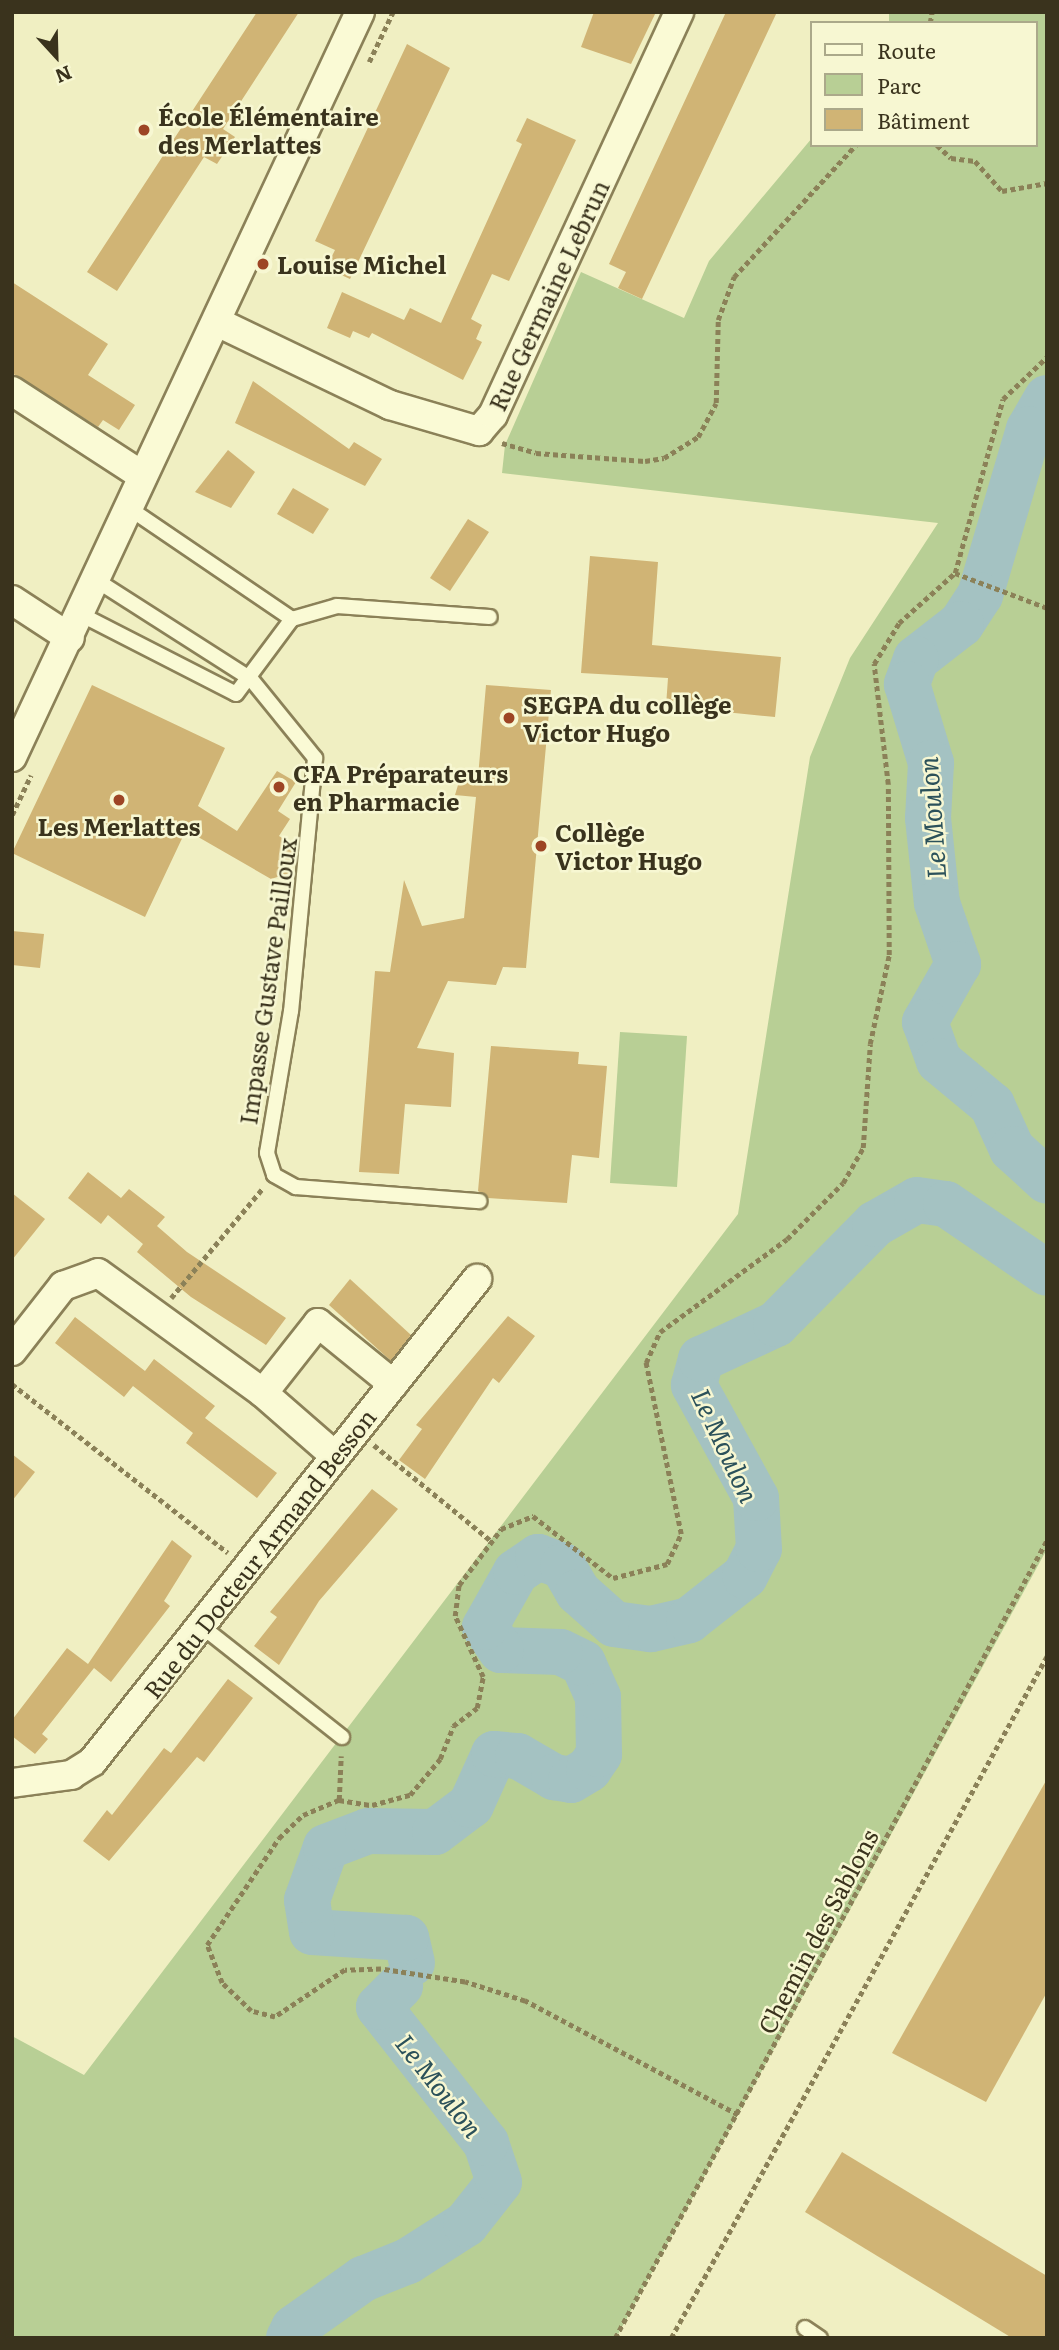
<!DOCTYPE html>
<html>
<head>
<meta charset="utf-8">
<style>
  body { margin:0 }
  #map { position:relative; width:1059px; height:2350px; overflow:hidden; background:#f0efc2; font-family:Literata,serif }
  div>[style] { position:absolute }
  [style*='--x'] { left:calc(var(--x)*1px); top:calc(var(--y)*1px); width:calc(var(--w)*1px); rotate:calc(var(--a)*1deg) }
  .green>* { inset:0; background:#b8cf95 }
  .river>* { height:46px; margin:-23px; padding:0 23px; transform-origin:23px; border-radius:23px; background:#a4c2c2 }
  .building>* { inset:0; background:#d0b475 }
  .path>* { height:4.5px; margin-top:-2.25px; transform-origin:0; background:repeating-linear-gradient(90deg,#8b8158 0 5px,transparent 0 8.5px) }
  .roads { filter:drop-shadow(2px 0 #8b8158) drop-shadow(-2px 0 #8b8158) drop-shadow(0 2px #8b8158) drop-shadow(0 -2px #8b8158) }
  .lane>* { height:14px; margin:-7px; padding:0 7px; transform-origin:7px; border-radius:7px; background:#fafad5 }
  .street>* { height:28px; margin:-14px; padding:0 14px; transform-origin:14px; border-radius:14px; background:#fafad5 }
  .dots>* { width:19px; height:19px; translate:-50% -50%; box-sizing:border-box; border:4px solid #f7f7d2; border-radius:50% }
  span { translate:-50% -50%; white-space:nowrap; text-align:center; line-height:1.15; -webkit-text-stroke:5px #f7f7d2; paint-order:stroke }
  .poi-label { font-size:24px; color:#3a331d; font-weight:700 }
  .left { translate:0 -50%; text-align:left }
  .street-label { font-size:24px; color:#3a331d }
  .water-label { font-size:26px; color:#2b515a; font-style:italic }
  .frame { position:absolute; inset:0; border:14px solid #3a331d; pointer-events:none }
  .legend { position:absolute; left:810px; top:21px; width:228px; height:126px; box-sizing:border-box; background:#f7f7d2; border:2px solid #aba98a; margin:0; padding:9px 12px; list-style:none; font-size:21px; color:#3a331d }
  .legend li { display:flex; align-items:center; gap:14px; height:35px }
  .legend b { width:35px; border:2px solid #aba98a }
  .north { position:absolute; left:21px; top:21px; width:70px; height:70px; -webkit-text-stroke:5px #f7f7d2; paint-order:stroke; rotate:158deg; font-size:19px; font-weight:700; line-height:28px; text-align:center; color:#3a331d }
  .north::after { content:''; display:block; margin:auto; width:24px; height:32px; background:#3a331d; clip-path:polygon(50% 0,100% 100%,50% 72%,0 100%) }
</style>
</head>
<body>
<div id="map">
  <div class="green">
    <div style="clip-path:polygon(889px 12px,1047px 12px,1047px 1549px,616px 2338px,12px 2338px,12px 2036px,84px 2075px,738px 1214px,810px 757px,850px 658px,938px 523px,502px 473px,505px 445px,581px 272px,684px 318px,709px 261px,812px 138px,812px 145px,1036px 145px,1036px 23px,889px 23px)"></div>
    <div style="clip-path:polygon(620px 1032px,687px 1036px,677px 1187px,610px 1183px)"></div>
  </div>
  <div class="river">
    <div style="--x:1047;--y:398;--w:36;--a:120"></div>
    <div style="--x:1029;--y:429;--w:173;--a:106.4"></div>
    <div style="--x:980;--y:595;--w:35;--a:123"></div>
    <div style="--x:961;--y:624;--w:57;--a:142.1"></div>
    <div style="--x:916;--y:659;--w:27;--a:110"></div>
    <div style="--x:907;--y:684;--w:83;--a:73.1"></div>
    <div style="--x:931;--y:763;--w:55;--a:93.1"></div>
    <div style="--x:928;--y:818;--w:85;--a:84"></div>
    <div style="--x:937;--y:903;--w:65;--a:71"></div>
    <div style="--x:958;--y:964;--w:67;--a:119.6"></div>
    <div style="--x:925;--y:1022;--w:41;--a:70.3"></div>
    <div style="--x:939;--y:1061;--w:69;--a:39.7"></div>
    <div style="--x:992;--y:1105;--w:48;--a:65.6"></div>
    <div style="--x:1012;--y:1149;--w:47;--a:42.4"></div>
    <div style="--x:412;--y:1963;--w:26;--a:-103"></div>
    <div style="--x:406;--y:1938;--w:94;--a:-176.3"></div>
    <div style="--x:312;--y:1932;--w:32;--a:-99"></div>
    <div style="--x:307;--y:1900;--w:56;--a:-70.3"></div>
    <div style="--x:326;--y:1847;--w:45;--a:-20.9"></div>
    <div style="--x:368;--y:1831;--w:67;--a:0.9"></div>
    <div style="--x:435;--y:1832;--w:45;--a:-36.9"></div>
    <div style="--x:471;--y:1805;--w:56;--a:-65.7"></div>
    <div style="--x:494;--y:1754;--w:24;--a:5"></div>
    <div style="--x:518;--y:1756;--w:42;--a:30.3"></div>
    <div style="--x:554;--y:1777;--w:17;--a:10"></div>
    <div style="--x:571;--y:1780;--w:21;--a:-31"></div>
    <div style="--x:589;--y:1769;--w:18;--a:-56"></div>
    <div style="--x:599;--y:1754;--w:57;--a:-91"></div>
    <div style="--x:598;--y:1697;--w:37;--a:-114"></div>
    <div style="--x:583;--y:1663;--w:25;--a:-154"></div>
    <div style="--x:560;--y:1652;--w:59;--a:-178.1"></div>
    <div style="--x:501;--y:1650;--w:28;--a:-125"></div>
    <div style="--x:485;--y:1627;--w:63;--a:-60.6"></div>
    <div style="--x:516;--y:1572;--w:27;--a:-34"></div>
    <div style="--x:538;--y:1557;--w:27;--a:20"></div>
    <div style="--x:563;--y:1566;--w:30;--a:60"></div>
    <div style="--x:578;--y:1592;--w:48;--a:41.6"></div>
    <div style="--x:614;--y:1624;--w:37;--a:8"></div>
    <div style="--x:651;--y:1629;--w:39;--a:-13"></div>
    <div style="--x:689;--y:1620;--w:71;--a:-38.2"></div>
    <div style="--x:745;--y:1576;--w:30;--a:-63"></div>
    <div style="--x:759;--y:1549;--w:51;--a:-93.4"></div>
    <div style="--x:756;--y:1498;--w:129;--a:-118.8"></div>
    <div style="--x:694;--y:1385;--w:27;--a:-75"></div>
    <div style="--x:701;--y:1359;--w:83;--a:-25"></div>
    <div style="--x:776;--y:1324;--w:141;--a:-45.3"></div>
    <div style="--x:875;--y:1224;--w:48;--a:-29.7"></div>
    <div style="--x:917;--y:1200;--w:29;--a:8"></div>
    <div style="--x:946;--y:1204;--w:122;--a:34.3"></div>
    <div style="--x:289;--y:2338;--w:11;--a:-63"></div>
    <div style="--x:294;--y:2328;--w:85;--a:-35.4"></div>
    <div style="--x:363;--y:2279;--w:48;--a:-21.8"></div>
    <div style="--x:408;--y:2261;--w:69;--a:-32.5"></div>
    <div style="--x:466;--y:2224;--w:53;--a:-51.8"></div>
    <div style="--x:499;--y:2182;--w:41;--a:-108.4"></div>
    <div style="--x:486;--y:2143;--w:173;--a:-128.2"></div>
    <div style="--x:379;--y:2007;--w:30;--a:-45"></div>
  </div>
  <div class="building">
    <div style="clip-path:polygon(257px 12px,299px 12px,223px 129px,235px 137px,217px 164px,204px 157px,117px 291px,87px 272px)"></div>
    <div style="clip-path:polygon(594px 12px,656px 12px,631px 64px,581px 47px)"></div>
    <div style="clip-path:polygon(726px 12px,777px 12px,642px 299px,618px 288px,626px 272px,609px 264px)"></div>
    <div style="clip-path:polygon(407px 44px,450px 68px,350px 279px,326px 268px,335px 250px,315px 241px)"></div>
    <div style="clip-path:polygon(527px 118px,576px 140px,509px 281px,492px 274px,471px 319px,482px 325px,476px 339px,482px 342px,463px 380px,372px 333px,369px 338px,353px 331px,350px 338px,327px 328px,342px 292px,404px 320px,410px 308px,441px 323px,522px 144px,516px 141px)"></div>
    <div style="clip-path:polygon(12px 282px,108px 344px,88px 375px,135px 405px,119px 430px,103px 420px,98px 427px,12px 373px)"></div>
    <div style="clip-path:polygon(253px 381px,349px 449px,354px 442px,382px 459px,365px 486px,235px 423px)"></div>
    <div style="clip-path:polygon(228px 450px,255px 472px,231px 508px,195px 492px)"></div>
    <div style="clip-path:polygon(293px 488px,329px 509px,313px 534px,277px 514px)"></div>
    <div style="clip-path:polygon(468px 519px,489px 532px,450px 591px,430px 578px)"></div>
    <div style="clip-path:polygon(590px 556px,658px 562px,652px 645px,781px 657px,775px 717px,666px 706px,668px 678px,581px 673px)"></div>
    <div style="clip-path:polygon(92px 685px,225px 748px,198px 806px,237px 831px,277px 771px,296px 782px,278px 811px,290px 819px,279px 836px,295px 846px,290px 873px,271px 879px,186px 830px,145px 917px,12px 853px)"></div>
    <div style="clip-path:polygon(486px 685px,551px 690px,526px 968px,503px 967px,496px 985px,448px 981px,417px 1048px,454px 1053px,451px 1107px,405px 1104px,399px 1174px,359px 1172px,375px 971px,390px 972px,404px 880px,422px 926px,464px 918px,476px 797px,455px 795px,461px 775px,478px 777px)"></div>
    <div style="clip-path:polygon(12px 931px,44px 934px,40px 968px,12px 965px)"></div>
    <div style="clip-path:polygon(491px 1046px,579px 1052px,578px 1064px,607px 1066px,599px 1158px,572px 1155px,567px 1203px,488px 1198px,478px 1191px)"></div>
    <div style="clip-path:polygon(88px 1172px,121px 1198px,129px 1189px,165px 1217px,157px 1226px,187px 1252px,286px 1318px,266px 1345px,191px 1297px,137px 1252px,143px 1244px,108px 1215px,101px 1224px,68px 1198px)"></div>
    <div style="clip-path:polygon(12px 1193px,45px 1219px,12px 1260px)"></div>
    <div style="clip-path:polygon(350px 1279px,411px 1335px,391px 1361px,329px 1305px)"></div>
    <div style="clip-path:polygon(508px 1316px,535px 1336px,499px 1383px,493px 1378px,425px 1479px,399px 1460px,422px 1429px,416px 1425px)"></div>
    <div style="clip-path:polygon(75px 1317px,145px 1371px,154px 1359px,215px 1406px,205px 1418px,277px 1473px,257px 1498px,186px 1443px,193px 1433px,133px 1386px,124px 1397px,55px 1343px)"></div>
    <div style="clip-path:polygon(12px 1454px,35px 1472px,12px 1501px)"></div>
    <div style="clip-path:polygon(372px 1489px,398px 1509px,319px 1601px,279px 1665px,254px 1646px,277px 1617px,270px 1612px)"></div>
    <div style="clip-path:polygon(172px 1540px,192px 1556px,164px 1601px,170px 1606px,111px 1682px,94px 1668px,42px 1734px,48px 1739px,35px 1754px,12px 1736px,12px 1720px,67px 1648px,88px 1664px)"></div>
    <div style="clip-path:polygon(228px 1679px,253px 1698px,204px 1762px,197px 1757px,109px 1861px,83px 1841px,107px 1810px,112px 1815px,164px 1748px,171px 1753px)"></div>
    <div style="clip-path:polygon(1047px 1779px,1047px 1992px,986px 2102px,892px 2053px)"></div>
    <div style="clip-path:polygon(842px 2152px,1047px 2276px,1047px 2338px,1012px 2338px,805px 2212px)"></div>
  </div>
  <div class="path">
    <div style="--x:930;--y:23;--w:11;--a:-80"></div>
    <div style="--x:369;--y:62;--w:55;--a:-64.4"></div>
    <div style="--x:937;--y:145;--w:19;--a:43"></div>
    <div style="--x:951;--y:158;--w:24;--a:7"></div>
    <div style="--x:975;--y:161;--w:40;--a:48"></div>
    <div style="--x:1002;--y:191;--w:46;--a:-10.1"></div>
    <div style="--x:502;--y:443;--w:35;--a:16"></div>
    <div style="--x:536;--y:453;--w:109;--a:4.2"></div>
    <div style="--x:645;--y:461;--w:19;--a:-9"></div>
    <div style="--x:664;--y:458;--w:40;--a:-32"></div>
    <div style="--x:698;--y:437;--w:38;--a:-62"></div>
    <div style="--x:716;--y:403;--w:83;--a:-88.6"></div>
    <div style="--x:718;--y:320;--w:46;--a:-69.6"></div>
    <div style="--x:734;--y:277;--w:180;--a:-47.3"></div>
    <div style="--x:955;--y:573;--w:98;--a:20.8"></div>
    <div style="--x:12;--y:815;--w:44;--a:-64.6"></div>
    <div style="--x:171;--y:1298;--w:142;--a:-50.1"></div>
    <div style="--x:12;--y:1384;--w:274;--a:38"></div>
    <div style="--x:374;--y:1445;--w:150;--a:39.3"></div>
    <div style="--x:339;--y:1800;--w:44;--a:-87.4"></div>
    <div style="--x:738;--y:2115;--w:242;--a:-151.8"></div>
    <div style="--x:525;--y:2001;--w:63;--a:-162.4"></div>
    <div style="--x:465;--y:1982;--w:85;--a:-171.2"></div>
    <div style="--x:381;--y:1969;--w:36;--a:178"></div>
    <div style="--x:345;--y:1970;--w:84;--a:146.1"></div>
    <div style="--x:275;--y:2017;--w:25;--a:-166"></div>
    <div style="--x:251;--y:2011;--w:40;--a:-136"></div>
    <div style="--x:222;--y:1983;--w:41;--a:-111.5"></div>
    <div style="--x:207;--y:1945;--w:129;--a:-56.1"></div>
    <div style="--x:279;--y:1838;--w:33;--a:-44"></div>
    <div style="--x:303;--y:1815;--w:39;--a:-23"></div>
    <div style="--x:339;--y:1800;--w:33;--a:9"></div>
    <div style="--x:372;--y:1805;--w:39;--a:-15"></div>
    <div style="--x:410;--y:1795;--w:47;--a:-50.2"></div>
    <div style="--x:440;--y:1759;--w:35;--a:-68"></div>
    <div style="--x:453;--y:1726;--w:30;--a:-37"></div>
    <div style="--x:477;--y:1708;--w:32;--a:-79"></div>
    <div style="--x:483;--y:1677;--w:67;--a:-114.7"></div>
    <div style="--x:455;--y:1616;--w:31;--a:-83"></div>
    <div style="--x:459;--y:1585;--w:70;--a:-53.1"></div>
    <div style="--x:501;--y:1529;--w:35;--a:-22"></div>
    <div style="--x:533;--y:1516;--w:101;--a:37.8"></div>
    <div style="--x:613;--y:1578;--w:56;--a:-14.5"></div>
    <div style="--x:667;--y:1564;--w:33;--a:-65"></div>
    <div style="--x:681;--y:1534;--w:175;--a:-101.6"></div>
    <div style="--x:646;--y:1363;--w:34;--a:-66"></div>
    <div style="--x:660;--y:1332;--w:157;--a:-36.2"></div>
    <div style="--x:787;--y:1239;--w:79;--a:-45"></div>
    <div style="--x:843;--y:1183;--w:40;--a:-60.3"></div>
    <div style="--x:863;--y:1148;--w:104;--a:-86.1"></div>
    <div style="--x:870;--y:1044;--w:91;--a:-77.9"></div>
    <div style="--x:889;--y:955;--w:171;--a:-90.3"></div>
    <div style="--x:888;--y:784;--w:121;--a:-96.7"></div>
    <div style="--x:874;--y:664;--w:48;--a:-58.6"></div>
    <div style="--x:899;--y:623;--w:75;--a:-41.8"></div>
    <div style="--x:955;--y:573;--w:180;--a:-74.6"></div>
    <div style="--x:1003;--y:399;--w:61;--a:-43.7"></div>
    <div style="--x:615;--y:2338;--w:907;--a:-61.57"></div>
    <div style="--x:671;--y:2338;--w:779;--a:-61.13"></div>
  </div>
  <div class="roads">
    <div class="lane">
      <div style="--x:96;--y:580;--w:184;--a:32.6"></div>
      <div style="--x:251;--y:679;--w:102;--a:51"></div>
      <div style="--x:315;--y:758;--w:254;--a:95.4"></div>
      <div style="--x:291;--y:1011;--w:144;--a:99.6"></div>
      <div style="--x:267;--y:1153;--w:23;--a:72"></div>
      <div style="--x:274;--y:1175;--w:25;--a:29"></div>
      <div style="--x:296;--y:1187;--w:184;--a:4.4"></div>
      <div style="--x:80;--y:614;--w:175;--a:27.1"></div>
      <div style="--x:236;--y:694;--w:94;--a:-53.3"></div>
      <div style="--x:292;--y:619;--w:196;--a:-145.8"></div>
      <div style="--x:292;--y:619;--w:47;--a:-16.1"></div>
      <div style="--x:337;--y:606;--w:153;--a:4.1"></div>
      <div style="--x:204;--y:1628;--w:176;--a:38.3"></div>
      <div style="--x:805;--y:2328;--w:18;--a:34"></div>
    </div>
    <div class="street">
      <div style="--x:217;--y:322;--w:192;--a:25.6"></div>
      <div style="--x:390;--y:405;--w:93;--a:16.3"></div>
      <div style="--x:479;--y:431;--w:21;--a:-49"></div>
      <div style="--x:493;--y:415;--w:444;--a:-65.2"></div>
      <div style="--x:12;--y:391;--w:156;--a:33"></div>
      <div style="--x:12;--y:600;--w:69;--a:33.2"></div>
      <div style="--x:12;--y:757;--w:822;--a:-64.96"></div>
      <div style="--x:12;--y:1351;--w:83;--a:-51.9"></div>
      <div style="--x:63;--y:1286;--w:37;--a:-20"></div>
      <div style="--x:98;--y:1273;--w:204;--a:36"></div>
      <div style="--x:263;--y:1393;--w:93;--a:41.1"></div>
      <div style="--x:263;--y:1393;--w:89;--a:-51.8"></div>
      <div style="--x:318;--y:1323;--w:97;--a:39.1"></div>
      <div style="--x:12;--y:1783;--w:60;--a:-7.7"></div>
      <div style="--x:71;--y:1775;--w:25;--a:-32"></div>
      <div style="--x:92;--y:1762;--w:618;--a:-51.44"></div>
    </div>
  </div>
  <div class="dots">
    <div style="left:144px;top:130px;background:#9d4525"></div>
    <div style="left:263px;top:264px;background:#9d4525"></div>
    <div style="left:509px;top:718px;background:#9d4525"></div>
    <div style="left:279px;top:787px;background:#9d4525"></div>
    <div style="left:119px;top:800px;background:#9d4525"></div>
    <div style="left:541px;top:846px;background:#9d4525"></div>
  </div>
  <div class="poi-label">
    <span class="left" style="left:158px;top:130px">École Élémentaire<br>des Merlattes</span>
    <span class="left" style="left:277px;top:264px">Louise Michel</span>
    <span class="left" style="left:523px;top:718px">SEGPA du collège<br>Victor Hugo</span>
    <span class="left" style="left:293px;top:787px">CFA Préparateurs<br>en Pharmacie</span>
    <span style="left:119px;top:826px">Les Merlattes</span>
    <span class="left" style="left:555px;top:846px">Collège<br>Victor Hugo</span>
  </div>
  <div class="street-label">
    <span style="left:548px;top:295px;rotate:-65deg">Rue Germaine Lebrun</span>
    <span style="left:267px;top:981px;rotate:-82deg">Impasse Gustave Pailloux</span>
    <span style="left:259px;top:1553px;rotate:-52deg">Rue du Docteur Armand Besson</span>
    <span style="left:817px;top:1931px;rotate:-62deg">Chemin des Sablons</span>
  </div>
  <div class="water-label">
    <span style="left:931px;top:818px;rotate:-94deg">Le Moulon</span>
    <span style="left:726px;top:1445px;rotate:65deg">Le Moulon</span>
    <span style="left:440px;top:2085px;rotate:52deg">Le Moulon</span>
  </div>
  <div class="frame"></div>
  <ul class="legend">
  <li><b style="height:9px;background:#fafad5"></b>Route</li>
  <li><b style="height:19px;background:#b8cf95"></b>Parc</li>
  <li><b style="height:19px;background:#d0b475"></b>Bâtiment</li>
  </ul>
  <div class="north">N</div>
</div>
</body>
</html>
